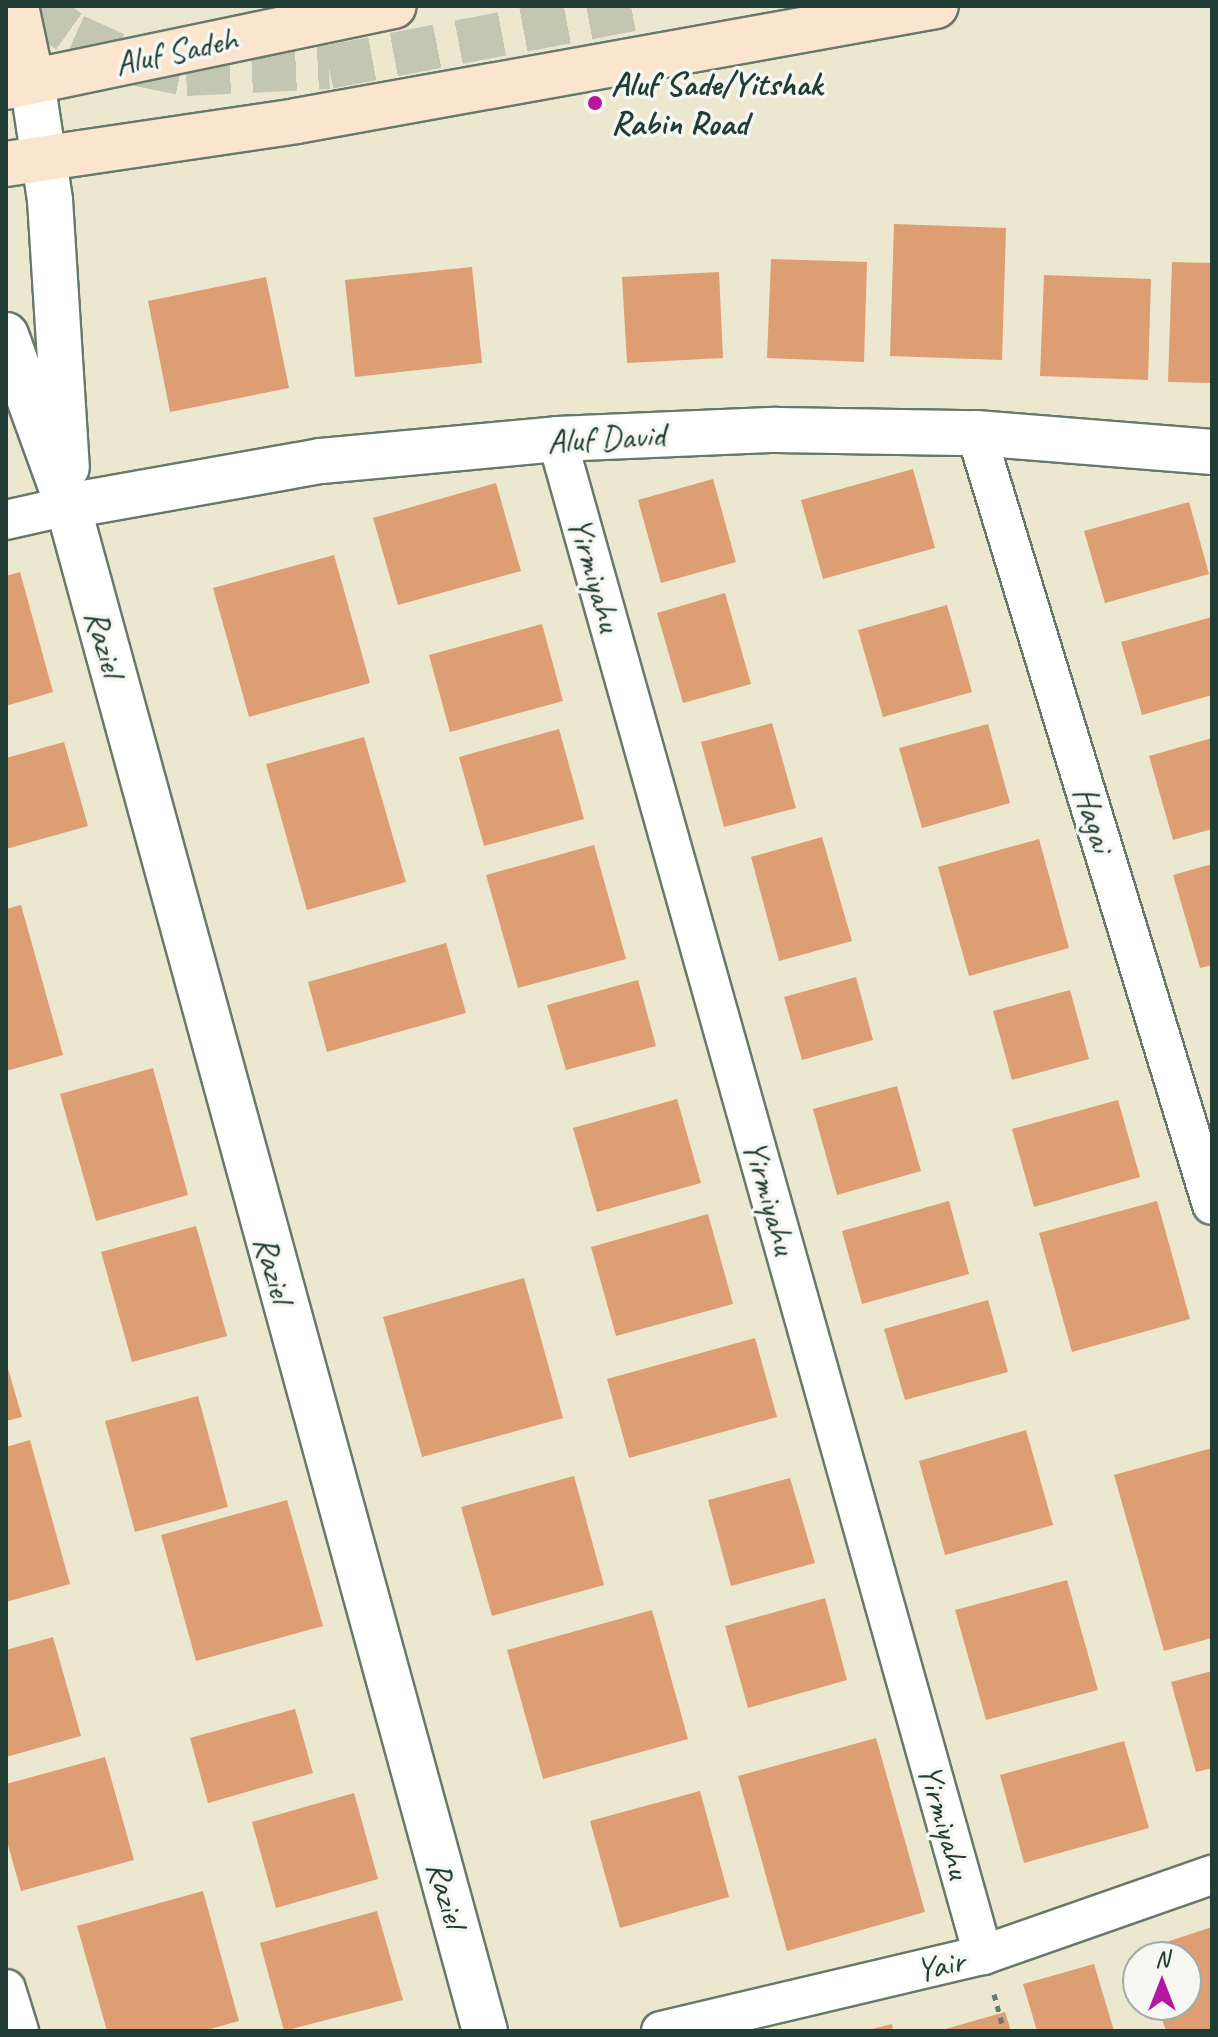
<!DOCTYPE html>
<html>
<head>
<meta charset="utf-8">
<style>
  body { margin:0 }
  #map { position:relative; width:1218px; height:2037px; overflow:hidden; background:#ece8cf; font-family:Caveat,sans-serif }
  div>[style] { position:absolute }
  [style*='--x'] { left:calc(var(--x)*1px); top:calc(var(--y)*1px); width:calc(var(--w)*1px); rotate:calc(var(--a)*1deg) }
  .building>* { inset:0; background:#de9e74 }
  .secondary-tunnel>* { height:44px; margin-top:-22px; transform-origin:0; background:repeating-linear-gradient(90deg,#c3c6b0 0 44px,transparent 0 66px) }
  .path>* { height:5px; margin-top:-2.5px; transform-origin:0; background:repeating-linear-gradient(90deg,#67796a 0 6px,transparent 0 12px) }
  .roads { filter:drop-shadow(2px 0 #67796a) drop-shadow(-2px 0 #67796a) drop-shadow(0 2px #67796a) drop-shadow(0 -2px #67796a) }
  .minor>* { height:38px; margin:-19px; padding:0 19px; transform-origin:19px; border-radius:19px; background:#fff }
  .tertiary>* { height:44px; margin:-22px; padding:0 22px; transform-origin:22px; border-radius:22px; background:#fff }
  .secondary>* { height:44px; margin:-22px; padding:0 22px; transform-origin:22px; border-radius:22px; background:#fce5cf }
  .dots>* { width:22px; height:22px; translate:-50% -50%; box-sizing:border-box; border:4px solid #f6f6f2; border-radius:50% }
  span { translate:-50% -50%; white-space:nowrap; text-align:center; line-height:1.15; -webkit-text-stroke:7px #f6f6f2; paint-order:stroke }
  .street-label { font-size:34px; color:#1f3d34 }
  .poi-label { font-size:34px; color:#1f3d34; font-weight:700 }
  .left { translate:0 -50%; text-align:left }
  .frame { position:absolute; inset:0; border:8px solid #1f3d34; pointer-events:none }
  .north { position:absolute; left:1122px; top:1941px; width:80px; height:80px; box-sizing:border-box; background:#f6f6f2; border:2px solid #a0aca6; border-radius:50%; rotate:0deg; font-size:22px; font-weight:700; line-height:32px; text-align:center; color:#1f3d34 }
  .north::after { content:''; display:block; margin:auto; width:28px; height:36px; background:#b5179e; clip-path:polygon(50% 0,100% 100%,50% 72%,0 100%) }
</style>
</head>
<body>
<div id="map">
  <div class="building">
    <div style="clip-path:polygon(894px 224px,1006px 228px,1002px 360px,890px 356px)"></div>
    <div style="clip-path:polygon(771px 259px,867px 262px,864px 362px,767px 358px)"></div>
    <div style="clip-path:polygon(1172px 262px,1212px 263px,1212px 383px,1168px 382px)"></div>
    <div style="clip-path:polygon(472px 267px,482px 363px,355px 377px,345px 280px)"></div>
    <div style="clip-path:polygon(719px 272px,723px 358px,627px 363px,622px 277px)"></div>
    <div style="clip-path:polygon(1044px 275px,1151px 279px,1148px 380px,1040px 376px)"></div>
    <div style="clip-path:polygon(266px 277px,289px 388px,170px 412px,148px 301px)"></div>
    <div style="clip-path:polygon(913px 469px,935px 548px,823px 579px,801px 500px)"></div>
    <div style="clip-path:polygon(713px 479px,736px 562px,661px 583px,638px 500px)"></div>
    <div style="clip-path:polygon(496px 483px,521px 571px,398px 605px,373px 518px)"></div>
    <div style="clip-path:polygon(1189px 502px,1209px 574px,1105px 603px,1084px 531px)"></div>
    <div style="clip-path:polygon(334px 555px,370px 683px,249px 717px,213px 588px)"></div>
    <div style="clip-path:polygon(20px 572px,53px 692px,6px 706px,6px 576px)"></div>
    <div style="clip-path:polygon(725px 593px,751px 684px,683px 703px,657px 613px)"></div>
    <div style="clip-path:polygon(947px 605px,972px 692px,883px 717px,858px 630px)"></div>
    <div style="clip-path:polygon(1212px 617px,1212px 695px,1142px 715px,1121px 642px)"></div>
    <div style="clip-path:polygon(542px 624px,563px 701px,450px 732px,429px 655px)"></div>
    <div style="clip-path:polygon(772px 723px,796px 808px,724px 827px,701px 742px)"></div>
    <div style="clip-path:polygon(988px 724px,1010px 803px,922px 828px,899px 748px)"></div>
    <div style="clip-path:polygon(559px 729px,584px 819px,484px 846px,459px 757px)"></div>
    <div style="clip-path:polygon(364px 737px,406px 882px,307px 910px,266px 764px)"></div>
    <div style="clip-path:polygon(1212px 738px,1212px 829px,1173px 840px,1149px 756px)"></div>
    <div style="clip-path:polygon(64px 742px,88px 826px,6px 849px,6px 758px)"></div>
    <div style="clip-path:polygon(822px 837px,852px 941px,779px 961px,751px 857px)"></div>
    <div style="clip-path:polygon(1039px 839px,1069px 948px,969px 976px,938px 867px)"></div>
    <div style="clip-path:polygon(594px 845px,626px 959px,518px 988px,486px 875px)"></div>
    <div style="clip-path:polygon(1212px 864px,1212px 965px,1200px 968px,1173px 875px)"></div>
    <div style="clip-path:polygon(21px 905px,63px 1055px,6px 1071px,6px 909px)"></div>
    <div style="clip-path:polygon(446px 943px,466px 1013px,327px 1052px,308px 982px)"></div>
    <div style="clip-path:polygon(856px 977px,873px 1040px,802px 1060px,784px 997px)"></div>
    <div style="clip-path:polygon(638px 980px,656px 1046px,566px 1070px,547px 1005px)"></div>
    <div style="clip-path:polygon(1070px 990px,1089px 1059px,1012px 1080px,993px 1011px)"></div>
    <div style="clip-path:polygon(153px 1068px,188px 1195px,96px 1221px,60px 1094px)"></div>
    <div style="clip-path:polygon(897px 1086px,921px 1171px,837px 1195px,813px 1109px)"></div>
    <div style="clip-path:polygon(677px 1099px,701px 1183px,597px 1212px,573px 1128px)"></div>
    <div style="clip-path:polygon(1118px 1100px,1140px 1177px,1034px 1207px,1012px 1129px)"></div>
    <div style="clip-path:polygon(949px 1201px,969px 1274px,862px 1304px,842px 1231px)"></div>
    <div style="clip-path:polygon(1157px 1201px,1190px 1319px,1072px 1352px,1039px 1233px)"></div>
    <div style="clip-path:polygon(708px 1214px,733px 1304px,616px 1336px,591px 1247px)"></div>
    <div style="clip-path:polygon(196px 1226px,227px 1336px,132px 1362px,101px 1252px)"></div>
    <div style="clip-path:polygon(524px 1278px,563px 1418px,422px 1457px,383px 1317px)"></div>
    <div style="clip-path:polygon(988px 1300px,1008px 1372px,905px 1400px,884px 1329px)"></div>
    <div style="clip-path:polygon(755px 1338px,777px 1417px,629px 1458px,607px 1379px)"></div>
    <div style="clip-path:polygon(6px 1362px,22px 1417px,6px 1421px)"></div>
    <div style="clip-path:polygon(198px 1396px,228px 1507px,135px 1532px,105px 1421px)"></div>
    <div style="clip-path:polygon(1026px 1430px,1053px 1525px,945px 1555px,919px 1461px)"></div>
    <div style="clip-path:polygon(30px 1440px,70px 1584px,6px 1602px,6px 1447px)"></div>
    <div style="clip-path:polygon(1212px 1448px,1212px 1638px,1164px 1651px,1114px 1475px)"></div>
    <div style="clip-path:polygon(574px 1476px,604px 1585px,492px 1616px,461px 1507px)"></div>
    <div style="clip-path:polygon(790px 1478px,815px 1563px,731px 1586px,708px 1500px)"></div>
    <div style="clip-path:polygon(287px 1500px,323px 1626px,196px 1661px,161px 1535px)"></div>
    <div style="clip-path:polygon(1067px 1580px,1098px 1690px,986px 1720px,955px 1610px)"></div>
    <div style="clip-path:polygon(825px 1598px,847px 1680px,748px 1708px,725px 1626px)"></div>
    <div style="clip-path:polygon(652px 1610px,688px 1739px,543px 1779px,507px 1650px)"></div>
    <div style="clip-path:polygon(53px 1637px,81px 1736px,6px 1757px,6px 1650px)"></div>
    <div style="clip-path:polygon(1212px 1671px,1212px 1768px,1196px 1772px,1171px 1682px)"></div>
    <div style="clip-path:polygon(295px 1709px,313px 1773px,208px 1803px,190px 1738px)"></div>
    <div style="clip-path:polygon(876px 1738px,925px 1912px,787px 1951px,738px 1776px)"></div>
    <div style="clip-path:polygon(1124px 1741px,1149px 1828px,1024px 1863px,1000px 1775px)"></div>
    <div style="clip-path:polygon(105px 1757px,134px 1860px,21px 1891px,6px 1838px,6px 1784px)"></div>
    <div style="clip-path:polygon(700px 1791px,729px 1897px,620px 1928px,590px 1821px)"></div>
    <div style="clip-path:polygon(354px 1793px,378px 1879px,276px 1908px,252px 1822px)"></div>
    <div style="clip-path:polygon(203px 1891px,239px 2021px,203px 2031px,107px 2031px,77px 1926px)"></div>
    <div style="clip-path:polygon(377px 1911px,403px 2000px,284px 2031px,260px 1943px)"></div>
    <div style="clip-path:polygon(1212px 1927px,1212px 2031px,1166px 2031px,1157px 2005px,1186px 2005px,1186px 1957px,1141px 1957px,1139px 1951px)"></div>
    <div style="clip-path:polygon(1094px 1964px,1114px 2031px,1037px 2031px,1023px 1984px)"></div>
    <div style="clip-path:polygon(1005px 2012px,1011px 2031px,942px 2031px,942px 2030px)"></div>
    <div style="clip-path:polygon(892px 2024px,893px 2031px,868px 2031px,868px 2030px)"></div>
  </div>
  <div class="secondary-tunnel">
    <div style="--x:33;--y:6;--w:52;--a:35.5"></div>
    <div style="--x:75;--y:36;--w:68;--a:24.3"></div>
    <div style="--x:137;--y:64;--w:50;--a:11.5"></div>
    <div style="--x:186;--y:74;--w:143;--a:-2.8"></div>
    <div style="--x:329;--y:67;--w:325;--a:-10.8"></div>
  </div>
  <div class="path">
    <div style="--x:994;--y:1994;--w:38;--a:75"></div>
  </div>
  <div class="roads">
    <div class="minor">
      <div style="--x:976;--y:433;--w:807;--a:73"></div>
      <div style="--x:557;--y:439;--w:1575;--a:74.3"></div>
      <div style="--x:6;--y:520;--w:64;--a:-12.7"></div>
      <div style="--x:6;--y:1989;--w:44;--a:72.8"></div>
      <div style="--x:661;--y:2031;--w:331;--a:-13.3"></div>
      <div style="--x:983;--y:1955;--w:243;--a:-19.3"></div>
    </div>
    <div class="tertiary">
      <div style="--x:32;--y:81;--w:120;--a:81.4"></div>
      <div style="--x:50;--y:200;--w:268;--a:86.4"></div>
      <div style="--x:6;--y:335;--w:182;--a:70.1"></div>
      <div style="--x:68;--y:506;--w:1581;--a:74.71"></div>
      <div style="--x:68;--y:506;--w:257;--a:-10.1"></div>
      <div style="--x:321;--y:461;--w:237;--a:-5.3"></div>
      <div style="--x:557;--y:439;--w:219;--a:-2.4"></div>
      <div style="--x:776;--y:430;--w:200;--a:0.9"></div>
      <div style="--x:976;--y:433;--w:237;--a:4.6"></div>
    </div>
    <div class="secondary">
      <div style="--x:16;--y:6;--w:77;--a:78"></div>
      <div style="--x:6;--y:87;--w:396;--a:-11.8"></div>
      <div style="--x:6;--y:164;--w:293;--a:-8.4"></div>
      <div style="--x:296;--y:121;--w:650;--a:-10.19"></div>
    </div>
  </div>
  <div class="dots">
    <div style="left:595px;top:103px;background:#b5179e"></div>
  </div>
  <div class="street-label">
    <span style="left:176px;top:51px;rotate:-12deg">Aluf Sadeh</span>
    <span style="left:606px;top:438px;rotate:-3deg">Aluf David</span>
    <span style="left:595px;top:574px;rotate:74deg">Yirmiyahu</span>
    <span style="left:105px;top:643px;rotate:75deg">Raziel</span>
    <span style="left:1094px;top:819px;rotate:73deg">Hagai</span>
    <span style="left:770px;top:1197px;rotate:74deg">Yirmiyahu</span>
    <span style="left:274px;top:1269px;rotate:75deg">Raziel</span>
    <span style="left:945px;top:1821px;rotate:74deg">Yirmiyahu</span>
    <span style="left:447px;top:1894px;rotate:74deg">Raziel</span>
    <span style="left:940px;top:1965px;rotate:-13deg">Yair</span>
  </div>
  <div class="poi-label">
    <span class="left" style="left:611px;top:103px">Aluf Sade/Yitshak<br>Rabin Road</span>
  </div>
  <div class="frame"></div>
  <div class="north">N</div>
</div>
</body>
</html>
